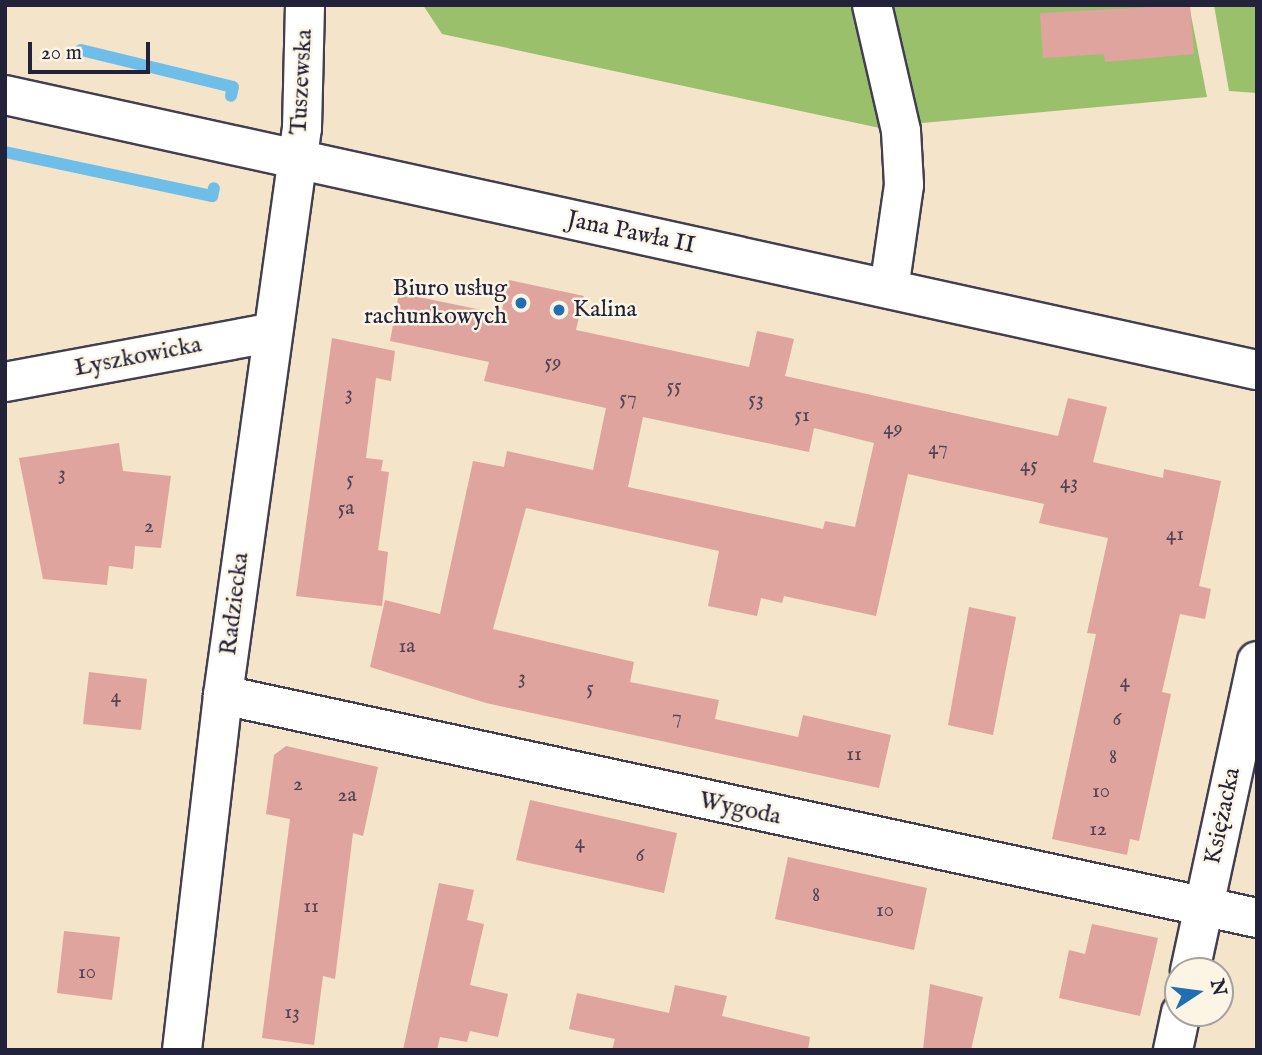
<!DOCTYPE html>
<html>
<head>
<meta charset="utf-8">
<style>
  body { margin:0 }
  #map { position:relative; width:1262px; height:1055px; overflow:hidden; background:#f4e4c9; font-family:"IM FELL English",serif }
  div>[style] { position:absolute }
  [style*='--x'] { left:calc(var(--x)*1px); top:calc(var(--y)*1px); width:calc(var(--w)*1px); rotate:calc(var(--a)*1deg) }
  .green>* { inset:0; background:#9ac06c }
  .stream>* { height:12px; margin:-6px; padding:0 6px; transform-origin:6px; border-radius:6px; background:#6ebee9 }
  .building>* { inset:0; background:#dea49d }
  .roads { filter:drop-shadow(2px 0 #423f50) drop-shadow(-2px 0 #423f50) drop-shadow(0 2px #423f50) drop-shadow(0 -2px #423f50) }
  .minor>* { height:38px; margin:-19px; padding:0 19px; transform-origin:19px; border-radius:19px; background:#fff }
  .dots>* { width:19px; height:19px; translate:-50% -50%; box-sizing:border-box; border:4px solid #fcf5e5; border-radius:50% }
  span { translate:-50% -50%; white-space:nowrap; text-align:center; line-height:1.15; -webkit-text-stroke:5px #fcf5e5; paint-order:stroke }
  .number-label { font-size:21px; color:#514254 }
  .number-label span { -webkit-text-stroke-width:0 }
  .street-label { font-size:24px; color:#22223b }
  .poi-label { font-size:24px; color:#22223b }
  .right { translate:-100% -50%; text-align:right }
  .left { translate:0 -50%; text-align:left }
  .frame { position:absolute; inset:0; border:7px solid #22223b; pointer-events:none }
  .north { position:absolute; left:1164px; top:957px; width:70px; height:70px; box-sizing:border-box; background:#fcf5e5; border:2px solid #a5a1a1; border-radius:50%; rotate:77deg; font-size:19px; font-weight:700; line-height:28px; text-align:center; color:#22223b }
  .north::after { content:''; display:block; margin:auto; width:24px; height:32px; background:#1f6fb2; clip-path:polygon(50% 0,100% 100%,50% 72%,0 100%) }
  .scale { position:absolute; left:28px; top:42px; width:122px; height:32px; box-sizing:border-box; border:4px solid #22223b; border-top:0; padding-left:9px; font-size:21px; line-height:24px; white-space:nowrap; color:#22223b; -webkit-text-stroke:5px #fcf5e5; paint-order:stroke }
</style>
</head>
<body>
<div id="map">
  <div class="green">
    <div style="clip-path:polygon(423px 5px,860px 5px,889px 130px,442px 34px)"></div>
    <div style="clip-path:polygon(885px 5px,1189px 5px,1207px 97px,911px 124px)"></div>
    <div style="clip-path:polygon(1214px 5px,1257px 5px,1257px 93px,1229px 91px)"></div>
  </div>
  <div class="stream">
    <div style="--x:81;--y:50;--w:156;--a:13.7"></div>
    <div style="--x:233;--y:87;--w:9;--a:103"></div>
    <div style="--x:5;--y:152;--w:212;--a:12"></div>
    <div style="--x:212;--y:196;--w:8;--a:-76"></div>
  </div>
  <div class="building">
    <div style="clip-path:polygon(1190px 5px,1194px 54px,1105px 62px,1104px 54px,1043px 58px,1040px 13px)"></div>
    <div style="clip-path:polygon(evenodd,509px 280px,584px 296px,576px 330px,749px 367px,757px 331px,794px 339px,785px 376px,1058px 436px,1068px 398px,1107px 407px,1093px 462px,1163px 478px,1164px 469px,1221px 481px,1199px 586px,1211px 589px,1205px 619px,1180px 614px,1162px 692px,1171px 694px,1139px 841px,1130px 839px,1127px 855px,1052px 839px,1096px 634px,1087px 633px,1108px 538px,1039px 523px,1044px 504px,908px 474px,876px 616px,784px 596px,782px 603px,761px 598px,757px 616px,708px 606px,719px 551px,526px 508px,493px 629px,634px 662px,630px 682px,719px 700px,715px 719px,798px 737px,803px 715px,891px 735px,879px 788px,486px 703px,370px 667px,385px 600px,440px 614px,473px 461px,504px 467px,507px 451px,593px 470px,606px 408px,484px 381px,489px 362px,390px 341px,399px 293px,501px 314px,509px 280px,643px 417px,809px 452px,814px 428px,874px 443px,855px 527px,825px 521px,823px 529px,628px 487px,643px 417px)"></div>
    <div style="clip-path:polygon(332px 338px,395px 351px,391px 381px,376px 378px,366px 458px,383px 460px,381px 471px,389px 472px,378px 550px,388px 552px,382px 606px,296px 596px)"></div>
    <div style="clip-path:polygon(119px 443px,123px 471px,171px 476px,161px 548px,135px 546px,133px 569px,109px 566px,107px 585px,43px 579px,19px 458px)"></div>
    <div style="clip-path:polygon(969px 607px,1016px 617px,993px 735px,948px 725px)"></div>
    <div style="clip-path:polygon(89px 672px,147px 679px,141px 730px,83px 724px)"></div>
    <div style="clip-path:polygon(286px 746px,378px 767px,363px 836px,353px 833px,335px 979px,323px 976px,314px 1045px,262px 1038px,290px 819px,266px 814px,274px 755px)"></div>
    <div style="clip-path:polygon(530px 800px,677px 833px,664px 893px,516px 860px)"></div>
    <div style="clip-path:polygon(788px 857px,927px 888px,914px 950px,775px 919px)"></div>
    <div style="clip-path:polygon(439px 883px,474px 890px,467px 920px,484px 924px,470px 985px,508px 994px,498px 1037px,470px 1031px,467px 1042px,440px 1037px,437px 1050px,403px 1050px)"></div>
    <div style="clip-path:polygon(1092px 924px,1158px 938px,1140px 1016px,1059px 998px,1069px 950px,1085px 954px)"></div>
    <div style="clip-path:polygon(64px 931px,120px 937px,112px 1000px,57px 993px)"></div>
    <div style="clip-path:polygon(930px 984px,983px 997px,971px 1050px,923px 1050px)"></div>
    <div style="clip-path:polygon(675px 985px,727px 996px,722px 1016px,810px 1037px,808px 1050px,612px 1050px,615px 1039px,569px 1029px,577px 993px,669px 1013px)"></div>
  </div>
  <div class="roads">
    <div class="minor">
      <div style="--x:872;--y:5;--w:129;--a:77"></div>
      <div style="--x:901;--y:131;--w:54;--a:86.8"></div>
      <div style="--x:904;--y:185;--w:105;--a:98.2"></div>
      <div style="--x:5;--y:95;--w:1282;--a:12.39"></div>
      <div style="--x:5;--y:382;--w:269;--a:-10.5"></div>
      <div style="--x:223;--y:695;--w:1058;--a:12.17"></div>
      <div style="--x:1190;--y:971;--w:317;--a:-77.8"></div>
      <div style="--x:182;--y:1050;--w:357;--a:-83.4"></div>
      <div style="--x:223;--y:695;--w:572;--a:-82.07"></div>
      <div style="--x:302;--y:128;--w:123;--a:-88.6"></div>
      <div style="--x:1173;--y:1050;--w:38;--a:-78"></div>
    </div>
  </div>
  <div class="dots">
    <div style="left:521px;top:303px;background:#1f6fb2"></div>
    <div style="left:559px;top:310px;background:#1f6fb2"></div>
  </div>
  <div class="number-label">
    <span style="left:553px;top:363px">59</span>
    <span style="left:674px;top:387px">55</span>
    <span style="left:349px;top:394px">3</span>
    <span style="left:628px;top:399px">57</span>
    <span style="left:756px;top:400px">53</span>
    <span style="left:802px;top:416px">51</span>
    <span style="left:893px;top:429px">49</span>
    <span style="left:938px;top:449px">47</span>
    <span style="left:1029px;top:466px">45</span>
    <span style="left:62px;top:474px">3</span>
    <span style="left:350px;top:480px">5</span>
    <span style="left:1069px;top:483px">43</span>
    <span style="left:346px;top:509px">5a</span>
    <span style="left:149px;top:527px">2</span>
    <span style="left:1175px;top:535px">41</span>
    <span style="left:407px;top:647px">1a</span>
    <span style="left:522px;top:678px">3</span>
    <span style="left:1125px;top:682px">4</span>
    <span style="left:590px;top:689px">5</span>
    <span style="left:116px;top:697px">4</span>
    <span style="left:677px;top:718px">7</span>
    <span style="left:1117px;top:720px">6</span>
    <span style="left:854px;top:755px">11</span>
    <span style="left:1113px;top:758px">8</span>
    <span style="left:298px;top:785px">2</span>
    <span style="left:1101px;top:792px">10</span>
    <span style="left:347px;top:796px">2a</span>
    <span style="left:1098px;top:830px">12</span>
    <span style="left:580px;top:843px">4</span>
    <span style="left:640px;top:856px">6</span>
    <span style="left:816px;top:896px">8</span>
    <span style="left:311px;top:907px">11</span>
    <span style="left:885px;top:911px">10</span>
    <span style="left:87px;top:973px">10</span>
    <span style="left:292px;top:1013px">13</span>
  </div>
  <div class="street-label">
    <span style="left:302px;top:82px;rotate:-87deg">Tuszewska</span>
    <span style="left:631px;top:233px;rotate:12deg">Jana Pawła II</span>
    <span style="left:138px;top:357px;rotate:-11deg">Łyszkowicka</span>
    <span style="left:235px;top:604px;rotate:-83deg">Radziecka</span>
    <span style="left:740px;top:809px;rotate:12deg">Wygoda</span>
    <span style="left:1223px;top:816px;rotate:-78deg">Księżacka</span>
  </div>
  <div class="poi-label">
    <span class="right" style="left:507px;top:303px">Biuro usług<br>rachunkowych</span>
    <span class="left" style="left:573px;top:310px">Kalina</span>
  </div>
  <div class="frame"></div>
  <div class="north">N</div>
  <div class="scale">20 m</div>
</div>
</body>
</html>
